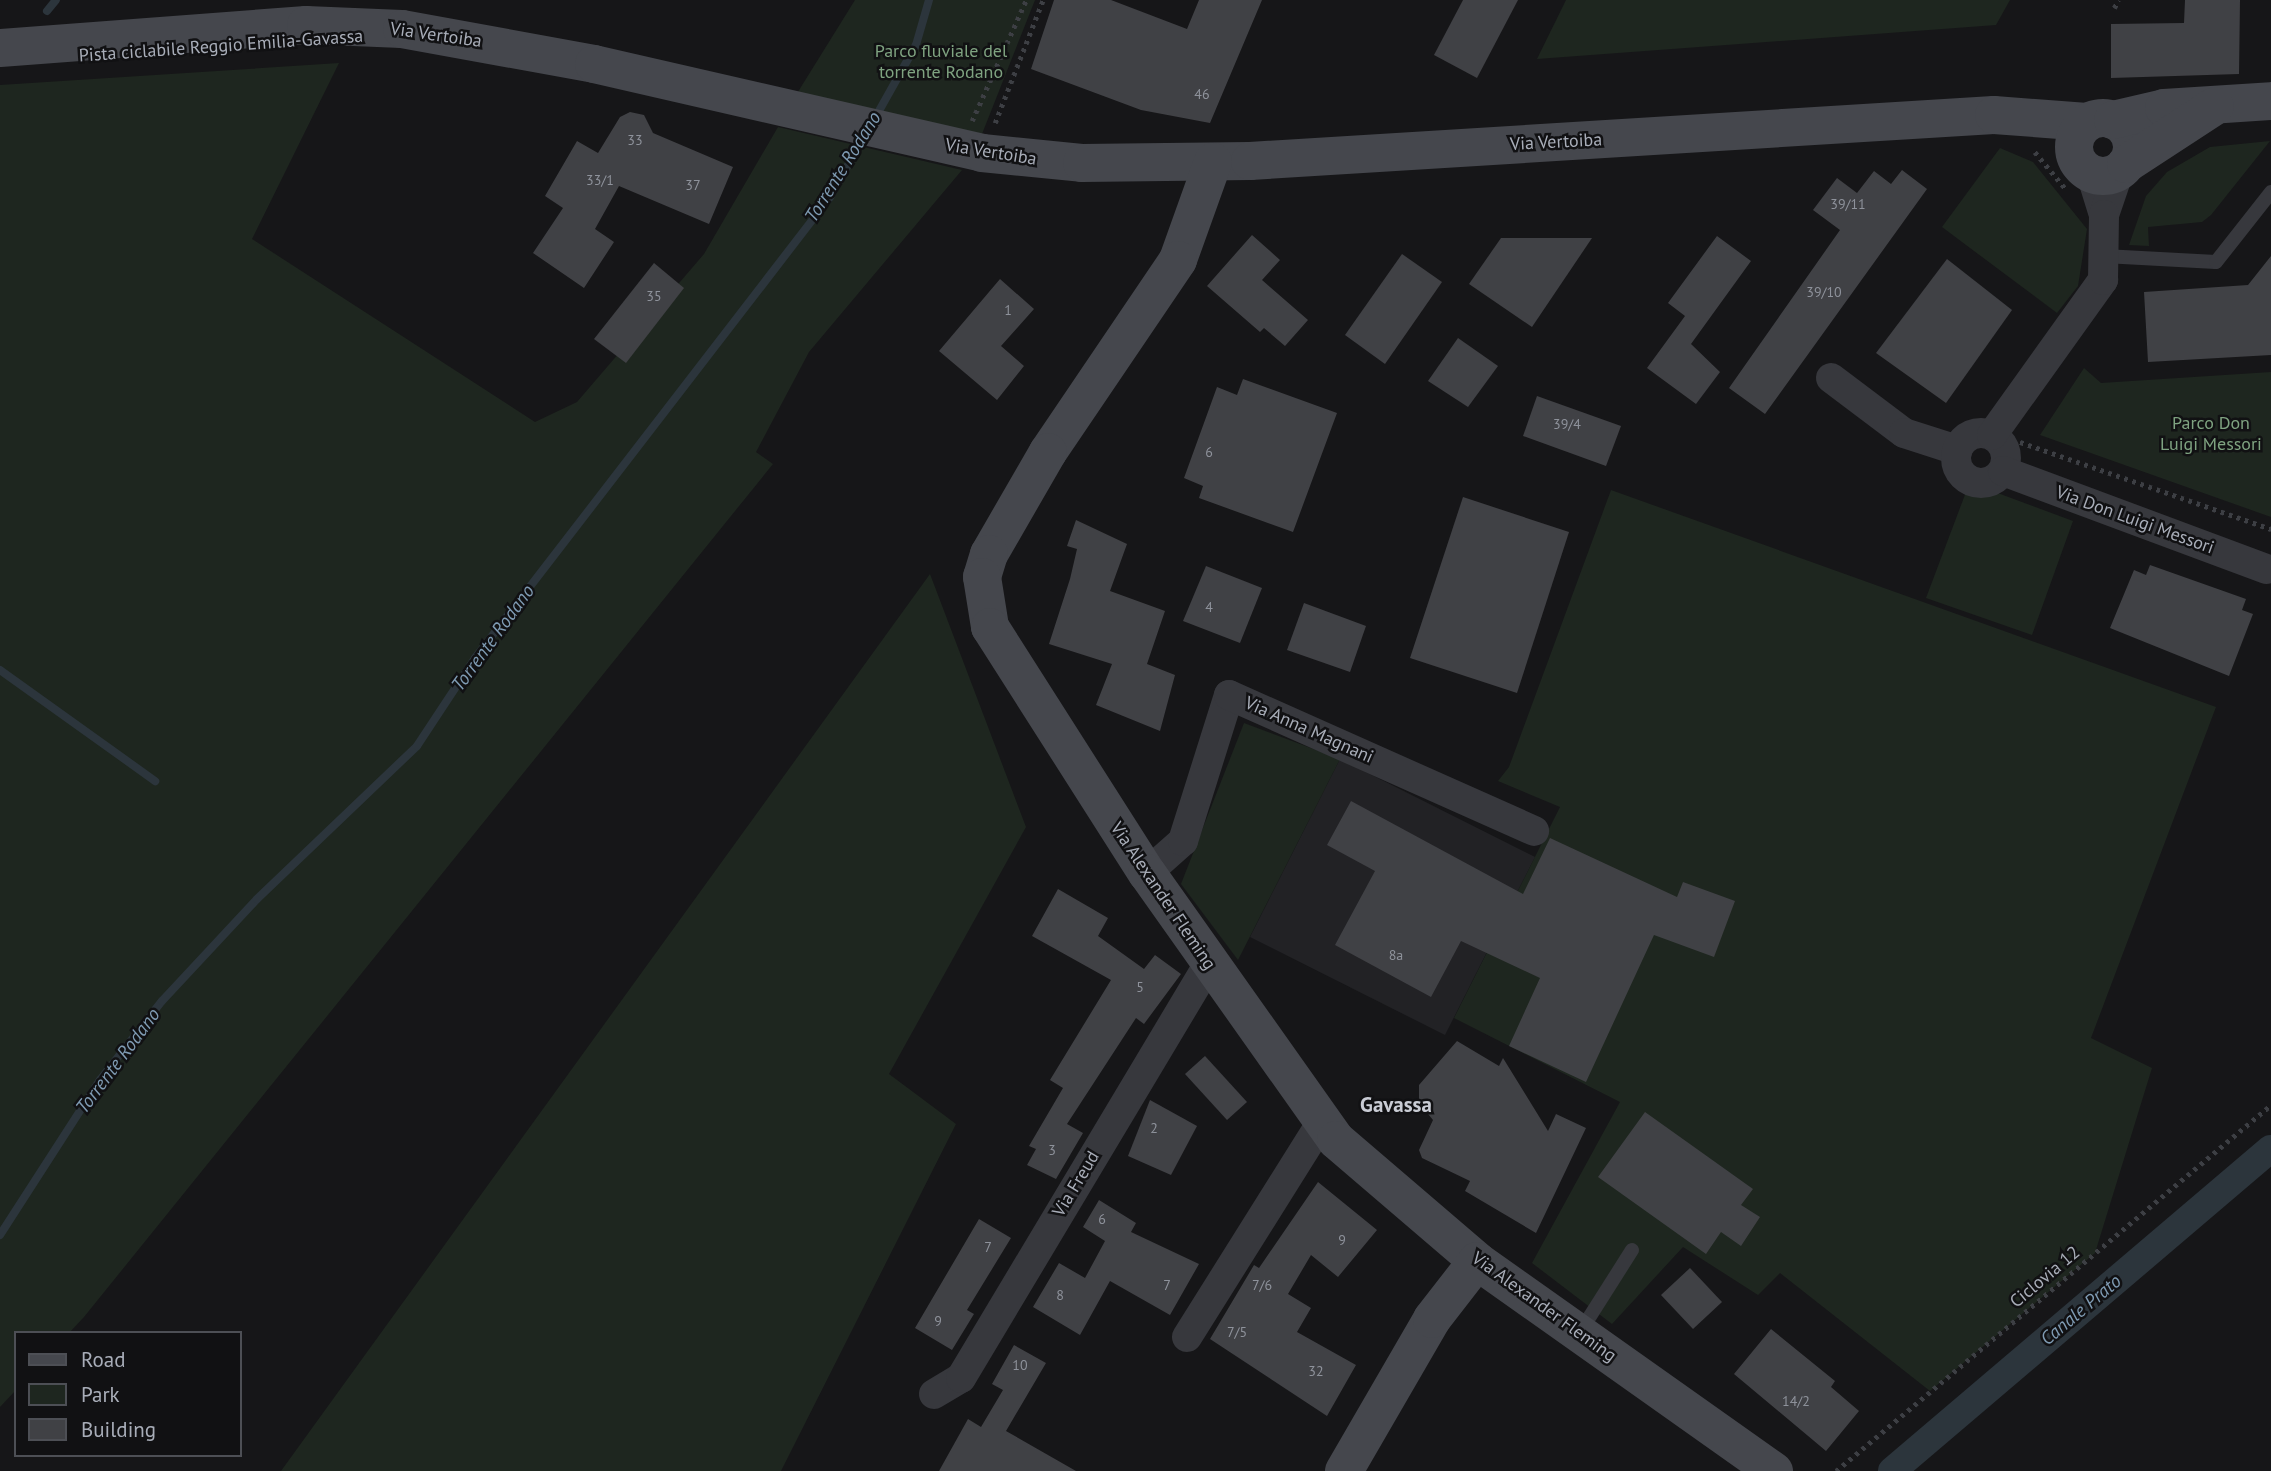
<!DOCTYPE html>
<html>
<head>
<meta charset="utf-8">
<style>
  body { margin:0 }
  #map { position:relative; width:2271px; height:1471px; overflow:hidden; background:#161618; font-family:"PT Sans",sans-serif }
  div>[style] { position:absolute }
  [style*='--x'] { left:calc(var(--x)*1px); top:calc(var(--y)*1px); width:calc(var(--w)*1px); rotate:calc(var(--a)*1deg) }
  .built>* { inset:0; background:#222225 }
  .green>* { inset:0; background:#1e261f }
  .stream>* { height:8px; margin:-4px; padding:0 4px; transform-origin:4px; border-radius:4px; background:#2c353c }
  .canal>* { height:28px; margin:-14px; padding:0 14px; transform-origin:14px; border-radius:14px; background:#2c353c }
  .building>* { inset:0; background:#404145 }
  .path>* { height:4.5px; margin-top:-2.25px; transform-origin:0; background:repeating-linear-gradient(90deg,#3d3f44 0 3.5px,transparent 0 8.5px) }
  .lane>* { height:14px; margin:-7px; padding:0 7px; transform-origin:7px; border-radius:7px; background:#37383d }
  .street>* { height:30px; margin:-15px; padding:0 15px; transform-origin:15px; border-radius:15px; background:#37383d }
  .street>.ring { margin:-15px; padding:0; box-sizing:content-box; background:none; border:30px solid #37383d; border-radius:50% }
  .secondary>* { height:38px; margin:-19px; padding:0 19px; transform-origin:19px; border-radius:19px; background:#45474d }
  .secondary>.ring { margin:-19px; padding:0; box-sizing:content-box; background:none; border:38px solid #45474d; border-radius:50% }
  span { translate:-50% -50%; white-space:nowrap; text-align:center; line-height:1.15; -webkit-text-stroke:5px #111113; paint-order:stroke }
  .number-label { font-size:14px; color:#8e929b }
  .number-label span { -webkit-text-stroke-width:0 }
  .street-label { font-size:18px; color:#a8adb8 }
  .park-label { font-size:18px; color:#7fa381 }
  .water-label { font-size:19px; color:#7f9bb3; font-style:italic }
  .quarter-label { font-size:21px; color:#c9ccd4; font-weight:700 }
  .legend { position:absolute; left:14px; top:1331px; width:228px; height:126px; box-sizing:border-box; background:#111113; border:2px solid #4d4f55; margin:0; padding:9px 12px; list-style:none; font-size:21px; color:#a8adb8 }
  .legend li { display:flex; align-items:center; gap:14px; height:35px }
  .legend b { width:35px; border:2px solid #4d4f55 }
</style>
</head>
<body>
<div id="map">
  <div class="built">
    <div style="clip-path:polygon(1340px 759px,1535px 857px,1445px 1035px,1250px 937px)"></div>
  </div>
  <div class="green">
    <div style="clip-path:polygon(855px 0,1035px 0,982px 134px,796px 95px)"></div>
    <div style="clip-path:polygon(1566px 0,2010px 0,1996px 25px,1537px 59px)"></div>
    <div style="clip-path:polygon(339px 63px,252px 239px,535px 422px,577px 402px,704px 254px,778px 127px,962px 170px,809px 352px,756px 452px,773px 464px,84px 1317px,69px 1333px,16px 1333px,16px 1390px,0 1407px,0 85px)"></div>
    <div style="clip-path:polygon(2270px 141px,2211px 215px,2202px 222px,2148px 227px,2149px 246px,2129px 245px,2146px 196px,2167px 172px,2210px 147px)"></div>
    <div style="clip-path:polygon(2000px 148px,2033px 162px,2087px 229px,2078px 286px,2057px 313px,1942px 227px)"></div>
    <div style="clip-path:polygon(2084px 368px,2101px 383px,2271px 372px,2271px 517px,2040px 435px)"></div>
    <div style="clip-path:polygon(1611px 490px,2216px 707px,2091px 1038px,2152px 1068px,2095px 1253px,1930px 1391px,1780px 1273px,1758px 1295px,1683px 1247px,1612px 1324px,1532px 1263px,1620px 1102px,1454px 1018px,1560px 807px,1498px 781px,1509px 767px)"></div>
    <div style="clip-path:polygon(1966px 492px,1995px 492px,2073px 521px,2032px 635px,1926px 598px)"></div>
    <div style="clip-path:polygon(930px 574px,1026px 827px,889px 1074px,956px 1124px,781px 1471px,281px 1471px)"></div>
    <div style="clip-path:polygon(1244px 723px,1340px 759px,1238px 960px,1181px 884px)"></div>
  </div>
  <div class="stream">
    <div style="--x:47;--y:11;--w:14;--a:-51"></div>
    <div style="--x:875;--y:118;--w:84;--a:-60.7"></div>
    <div style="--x:916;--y:45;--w:47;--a:-73.9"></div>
    <div style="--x:0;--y:670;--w:191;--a:35.6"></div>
    <div style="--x:0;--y:1235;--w:184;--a:-57.2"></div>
    <div style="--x:100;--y:1080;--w:100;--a:-51.9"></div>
    <div style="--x:162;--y:1001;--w:139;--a:-47"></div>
    <div style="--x:257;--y:899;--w:221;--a:-43.7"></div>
    <div style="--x:417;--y:746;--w:105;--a:-56.6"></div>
    <div style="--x:475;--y:658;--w:582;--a:-52.4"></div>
    <div style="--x:830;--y:197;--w:71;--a:-60.6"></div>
  </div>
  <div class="canal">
    <div style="--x:1892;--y:1471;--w:497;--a:-40.4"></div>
  </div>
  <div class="building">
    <div style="clip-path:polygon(1054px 0,1111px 0,1187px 29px,1199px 0,1262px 0,1210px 123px,1141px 110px,1031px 69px)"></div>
    <div style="clip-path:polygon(1463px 0,1518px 0,1477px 78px,1434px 55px)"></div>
    <div style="clip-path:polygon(2185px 0,2240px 0,2239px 74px,2111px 78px,2111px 24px,2184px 23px)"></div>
    <div style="clip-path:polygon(630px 112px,644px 115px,653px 133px,733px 167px,709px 224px,619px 186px,595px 229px,614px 242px,584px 288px,533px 253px,563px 208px,545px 196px,577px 141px,598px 153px,620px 117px)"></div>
    <div style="clip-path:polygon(1902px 170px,1927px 189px,1765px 414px,1729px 388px,1840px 230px,1813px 210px,1837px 178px,1857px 193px,1874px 171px,1891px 184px)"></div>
    <div style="clip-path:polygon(1252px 235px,1280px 260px,1262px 280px,1308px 320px,1285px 346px,1264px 328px,1260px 332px,1207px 286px)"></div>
    <div style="clip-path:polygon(1717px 236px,1751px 261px,1691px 344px,1720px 372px,1696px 404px,1647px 368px,1685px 316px,1668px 303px)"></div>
    <div style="clip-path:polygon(1501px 238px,1592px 238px,1532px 327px,1469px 284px)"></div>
    <div style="clip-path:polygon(1402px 254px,1442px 282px,1385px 364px,1345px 335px)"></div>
    <div style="clip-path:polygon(2271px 256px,2271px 355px,2148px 362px,2144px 292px,2248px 285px)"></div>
    <div style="clip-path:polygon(1947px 259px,2012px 310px,1946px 403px,1876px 353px)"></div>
    <div style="clip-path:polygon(654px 263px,684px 288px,626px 363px,594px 339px)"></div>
    <div style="clip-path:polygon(1000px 279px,1034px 309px,1001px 346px,1024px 366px,997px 400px,939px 351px)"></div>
    <div style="clip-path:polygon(1458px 338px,1498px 366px,1468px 407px,1428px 381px)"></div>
    <div style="clip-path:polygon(1243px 379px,1337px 413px,1293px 532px,1199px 498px,1203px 486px,1184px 478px,1217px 387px,1237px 395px)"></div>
    <div style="clip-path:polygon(1537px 396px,1621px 426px,1606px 466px,1523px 436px)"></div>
    <div style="clip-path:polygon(1463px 497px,1569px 532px,1517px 693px,1410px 658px)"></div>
    <div style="clip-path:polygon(1076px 520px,1127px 544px,1110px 591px,1165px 611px,1147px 664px,1175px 675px,1160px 731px,1096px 705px,1112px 664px,1049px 644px,1070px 579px,1077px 549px,1067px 546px)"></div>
    <div style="clip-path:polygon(2150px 565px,2246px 599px,2242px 610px,2253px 614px,2229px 676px,2110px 628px,2134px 570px,2146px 575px)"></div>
    <div style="clip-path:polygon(1206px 566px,1262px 588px,1240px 643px,1183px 621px)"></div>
    <div style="clip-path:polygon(1304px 603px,1366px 626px,1350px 672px,1287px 650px)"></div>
    <div style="clip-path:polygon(1351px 801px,1523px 894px,1550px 838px,1677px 897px,1683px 882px,1735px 901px,1714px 957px,1654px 935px,1586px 1082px,1509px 1046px,1540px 978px,1461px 941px,1431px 997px,1335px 945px,1375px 871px,1327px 845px)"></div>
    <div style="clip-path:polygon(1058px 889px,1108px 918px,1098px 936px,1144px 969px,1155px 955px,1181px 974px,1144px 1024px,1136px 1018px,1067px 1124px,1083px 1133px,1056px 1179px,1027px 1165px,1036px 1149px,1029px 1146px,1063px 1088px,1050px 1080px,1111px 980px,1032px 936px)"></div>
    <div style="clip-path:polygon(1457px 1041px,1499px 1066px,1503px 1058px,1548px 1131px,1556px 1114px,1586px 1128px,1536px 1233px,1465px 1191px,1470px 1181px,1422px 1158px,1419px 1150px,1433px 1120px,1419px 1103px,1419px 1085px)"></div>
    <div style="clip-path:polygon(1205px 1056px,1247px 1102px,1227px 1120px,1185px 1074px)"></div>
    <div style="clip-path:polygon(1150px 1100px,1197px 1126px,1171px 1175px,1128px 1156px)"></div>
    <div style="clip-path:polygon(1645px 1112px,1753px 1189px,1741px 1205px,1760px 1217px,1741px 1246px,1721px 1232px,1706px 1254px,1598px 1177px)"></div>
    <div style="clip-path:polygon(1318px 1182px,1377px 1230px,1338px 1277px,1311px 1255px,1288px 1294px,1311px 1308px,1297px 1332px,1356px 1365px,1327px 1416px,1210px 1339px,1254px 1265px,1259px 1268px)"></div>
    <div style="clip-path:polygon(1099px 1200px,1136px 1223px,1131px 1232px,1199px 1264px,1170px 1315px,1110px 1281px,1080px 1335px,1033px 1307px,1059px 1263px,1085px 1278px,1105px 1241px,1083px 1227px)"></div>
    <div style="clip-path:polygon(979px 1219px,1011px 1238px,967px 1310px,974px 1314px,952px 1350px,915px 1328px)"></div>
    <div style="clip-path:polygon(1690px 1268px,1722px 1302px,1693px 1329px,1661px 1295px)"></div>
    <div style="clip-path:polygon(1771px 1329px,1835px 1381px,1831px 1387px,1859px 1411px,1826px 1451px,1734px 1374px)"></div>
    <div style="clip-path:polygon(1014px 1345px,1046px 1363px,1006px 1431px,1076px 1471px,939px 1471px,968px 1419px,981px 1427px,1003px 1390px,992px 1384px)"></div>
  </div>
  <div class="path">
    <div style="--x:2114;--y:8;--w:9;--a:-58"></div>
    <div style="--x:972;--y:121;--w:133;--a:-65.9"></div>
    <div style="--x:995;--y:123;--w:132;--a:-68.7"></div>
    <div style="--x:2035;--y:152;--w:47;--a:50.2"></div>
    <div style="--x:2020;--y:442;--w:266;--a:19.1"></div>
    <div style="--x:1836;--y:1471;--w:568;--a:-40.08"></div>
  </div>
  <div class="lane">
    <div style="--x:2104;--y:256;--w:112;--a:3.1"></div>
    <div style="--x:2216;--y:262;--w:89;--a:-51.8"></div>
    <div style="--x:1580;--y:1332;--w:97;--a:-57.6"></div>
  </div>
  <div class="street">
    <div style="--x:2091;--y:173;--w:44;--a:72.8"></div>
    <div style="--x:2104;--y:215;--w:46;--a:-71.2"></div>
    <div style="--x:1831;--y:378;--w:91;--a:37"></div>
    <div style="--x:1904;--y:433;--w:56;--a:17.8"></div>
    <div class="ring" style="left:1956px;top:433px;width:20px;height:20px"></div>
    <div style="--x:1992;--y:435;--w:191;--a:-54.4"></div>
    <div style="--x:2103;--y:280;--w:65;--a:-89.1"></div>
    <div style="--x:2003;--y:471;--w:281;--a:20.4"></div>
    <div style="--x:1147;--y:873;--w:48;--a:-41.6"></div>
    <div style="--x:1183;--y:841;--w:153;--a:-72.5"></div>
    <div style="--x:1229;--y:695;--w:334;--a:24"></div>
    <div style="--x:1187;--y:1337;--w:252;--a:-57.9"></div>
    <div style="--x:934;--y:1394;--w:31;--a:-31"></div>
    <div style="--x:961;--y:1378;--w:483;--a:-59.1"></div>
  </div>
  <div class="secondary">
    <div style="--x:0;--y:48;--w:307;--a:-4.3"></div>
    <div style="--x:306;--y:25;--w:96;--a:2.4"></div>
    <div style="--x:402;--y:29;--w:195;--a:10.3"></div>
    <div style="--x:594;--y:64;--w:398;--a:12.9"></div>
    <div style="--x:982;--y:153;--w:100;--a:5.7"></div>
    <div style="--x:1082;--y:163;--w:168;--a:-0.7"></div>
    <div style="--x:1250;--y:161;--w:745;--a:-3.54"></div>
    <div style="--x:1994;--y:115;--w:93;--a:4.3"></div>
    <div class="ring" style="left:2074px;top:118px;width:20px;height:20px"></div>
    <div style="--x:2113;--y:120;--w:52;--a:-13.2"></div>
    <div style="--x:2164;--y:108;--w:107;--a:-3.7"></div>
    <div style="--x:1213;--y:162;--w:104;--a:109.7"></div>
    <div style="--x:1178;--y:260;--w:232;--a:124.1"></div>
    <div style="--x:1048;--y:452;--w:118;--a:120"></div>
    <div style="--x:989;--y:554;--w:24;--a:107"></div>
    <div style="--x:982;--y:577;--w:51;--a:80.9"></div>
    <div style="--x:990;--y:627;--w:292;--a:57.5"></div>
    <div style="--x:1147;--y:873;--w:327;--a:54.7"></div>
    <div style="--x:1336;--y:1140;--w:186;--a:40.6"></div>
    <div style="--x:1477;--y:1261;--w:364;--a:35.3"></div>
    <div style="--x:2126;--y:164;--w:106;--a:-33.1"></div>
    <div style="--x:1344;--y:1471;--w:176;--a:-59.9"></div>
    <div style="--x:1432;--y:1319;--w:73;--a:-52.2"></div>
  </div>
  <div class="number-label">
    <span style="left:1202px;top:94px">46</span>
    <span style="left:635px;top:140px">33</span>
    <span style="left:600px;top:180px">33/1</span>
    <span style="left:693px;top:185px">37</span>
    <span style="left:1848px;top:204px">39/11</span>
    <span style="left:1824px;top:292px">39/10</span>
    <span style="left:654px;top:296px">35</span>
    <span style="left:1008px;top:310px">1</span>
    <span style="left:1567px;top:424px">39/4</span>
    <span style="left:1209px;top:452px">6</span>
    <span style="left:1209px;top:607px">4</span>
    <span style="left:1396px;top:955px">8a</span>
    <span style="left:1140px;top:987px">5</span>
    <span style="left:1154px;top:1128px">2</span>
    <span style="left:1052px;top:1150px">3</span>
    <span style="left:1102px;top:1219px">6</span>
    <span style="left:1342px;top:1240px">9</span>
    <span style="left:988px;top:1247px">7</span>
    <span style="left:1167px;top:1285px">7</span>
    <span style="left:1262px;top:1285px">7/6</span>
    <span style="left:1060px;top:1295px">8</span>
    <span style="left:938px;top:1321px">9</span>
    <span style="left:1237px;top:1332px">7/5</span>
    <span style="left:1020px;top:1365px">10</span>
    <span style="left:1316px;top:1371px">32</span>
    <span style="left:1796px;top:1401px">14/2</span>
  </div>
  <div class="street-label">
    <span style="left:436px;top:35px;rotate:8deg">Via Vertoiba</span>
    <span style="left:221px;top:46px;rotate:-4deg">Pista ciclabile Reggio Emilia-Gavassa</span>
    <span style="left:1556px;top:142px;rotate:-3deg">Via Vertoiba</span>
    <span style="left:991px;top:152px;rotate:9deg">Via Vertoiba</span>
    <span style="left:2135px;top:520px;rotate:20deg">Via Don Luigi Messori</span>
    <span style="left:1309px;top:730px;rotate:24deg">Via Anna Magnani</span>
    <span style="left:1163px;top:896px;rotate:56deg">Via Alexander Fleming</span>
    <span style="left:1076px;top:1184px;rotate:-59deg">Via Freud</span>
    <span style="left:2045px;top:1277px;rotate:-40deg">Ciclovia 12</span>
    <span style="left:1544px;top:1307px;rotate:36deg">Via Alexander Fleming</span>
  </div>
  <div class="park-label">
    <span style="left:941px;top:62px">Parco fluviale del<br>torrente Rodano</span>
    <span style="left:2211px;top:434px">Parco Don<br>Luigi Messori</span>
  </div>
  <div class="water-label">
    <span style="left:843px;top:167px;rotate:-58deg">Torrente Rodano</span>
    <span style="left:493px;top:638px;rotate:-54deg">Torrente Rodano</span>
    <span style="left:118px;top:1061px;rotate:-53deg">Torrente Rodano</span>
    <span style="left:2081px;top:1310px;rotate:-40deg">Canale Prato</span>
  </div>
  <div class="quarter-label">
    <span style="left:1396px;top:1105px">Gavassa</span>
  </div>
  <ul class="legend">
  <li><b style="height:9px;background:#45474d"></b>Road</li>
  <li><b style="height:19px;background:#1e261f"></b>Park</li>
  <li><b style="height:19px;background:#404145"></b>Building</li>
  </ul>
</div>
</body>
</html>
